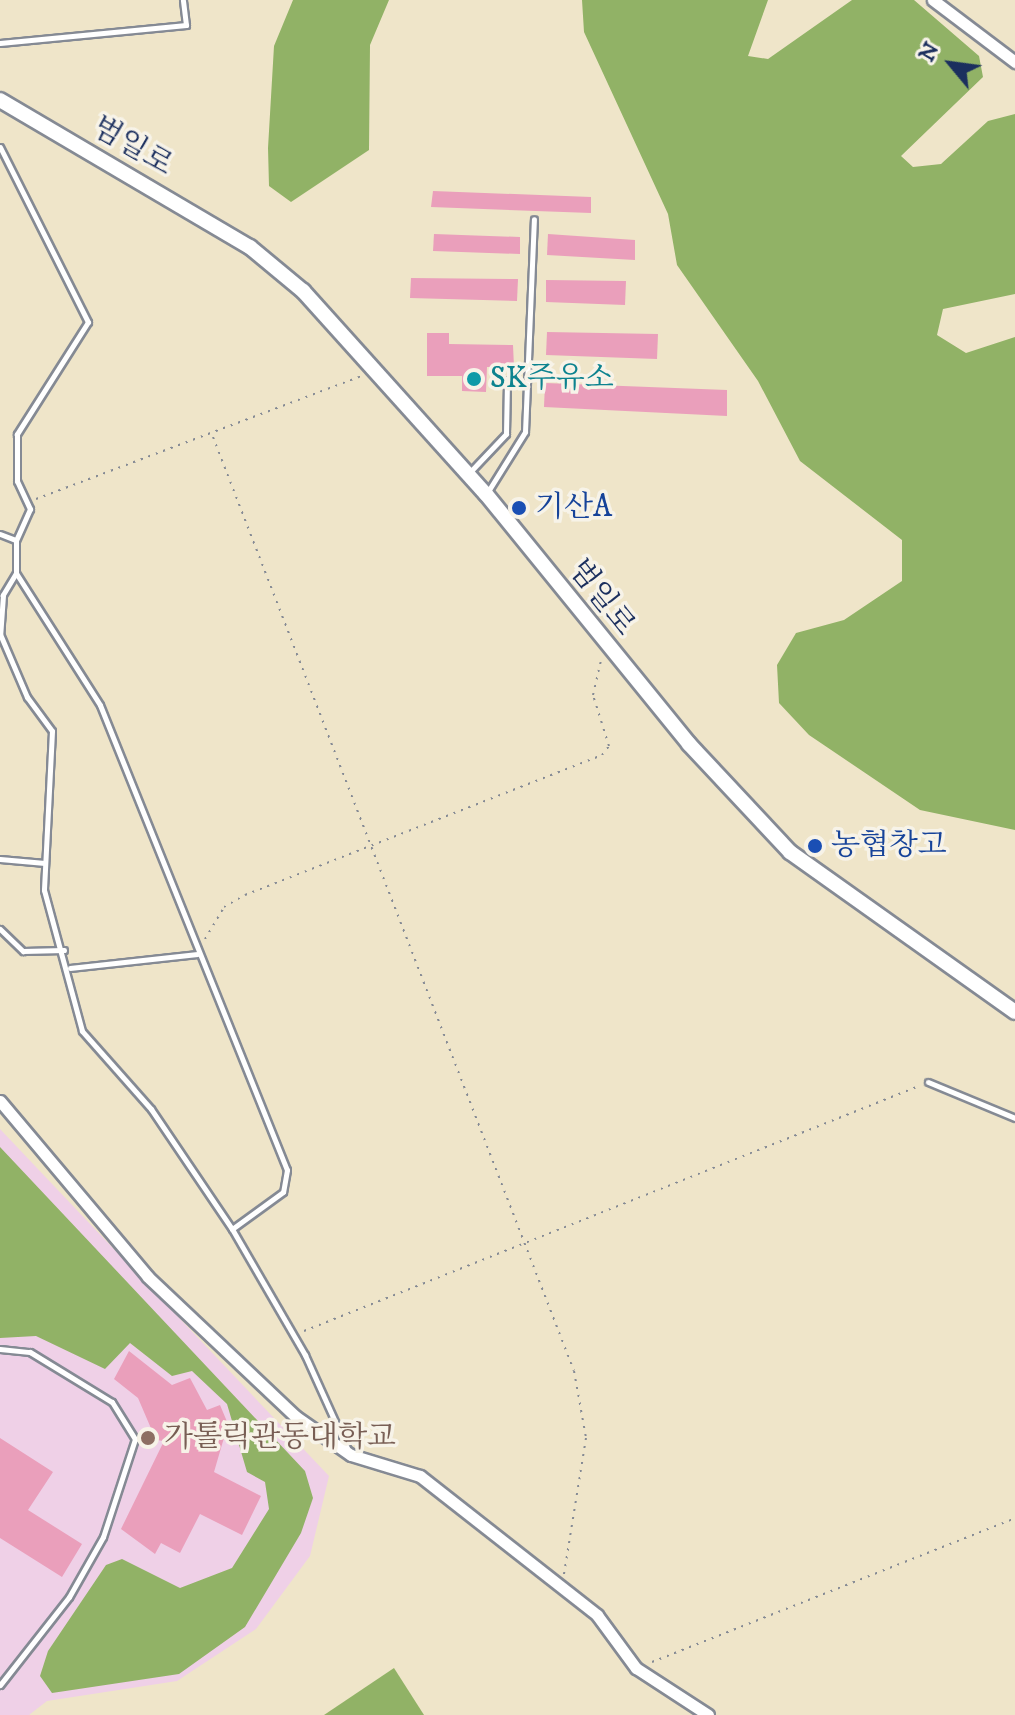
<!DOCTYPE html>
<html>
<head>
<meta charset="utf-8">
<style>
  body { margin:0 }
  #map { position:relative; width:1015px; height:1715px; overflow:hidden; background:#efe5c9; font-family:"IM FELL DW Pica","Noto Serif KR",serif }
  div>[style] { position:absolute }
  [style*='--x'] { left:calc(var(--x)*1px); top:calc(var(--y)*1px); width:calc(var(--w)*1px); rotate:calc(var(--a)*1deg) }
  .built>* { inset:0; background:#efd0e7 }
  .forest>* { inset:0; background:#91b266 }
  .building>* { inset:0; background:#ea9fbb }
  .path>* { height:2px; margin-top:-1px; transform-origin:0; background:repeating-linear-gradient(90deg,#858a94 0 2px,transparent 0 8px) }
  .roads { filter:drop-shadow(2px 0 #858a94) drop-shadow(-2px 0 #858a94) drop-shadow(0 2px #858a94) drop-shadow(0 -2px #858a94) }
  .service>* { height:5px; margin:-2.5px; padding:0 2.5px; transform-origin:2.5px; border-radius:2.5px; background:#fff }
  .minor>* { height:11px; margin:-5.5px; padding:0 5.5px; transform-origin:5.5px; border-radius:5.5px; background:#fff }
  .tertiary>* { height:14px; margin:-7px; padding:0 7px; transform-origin:7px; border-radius:7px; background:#fff }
  .dots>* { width:22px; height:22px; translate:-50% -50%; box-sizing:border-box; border:4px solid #f7f3e8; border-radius:50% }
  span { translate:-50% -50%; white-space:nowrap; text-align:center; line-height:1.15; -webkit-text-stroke:7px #f7f3e8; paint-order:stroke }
  .street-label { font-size:30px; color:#1b2f5e }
  .culture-label { font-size:30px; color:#0d838f }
  .left { translate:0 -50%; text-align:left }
  .transit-label { font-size:30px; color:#164399 }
  .education-label { font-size:30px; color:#785e54 }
  .north { position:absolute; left:911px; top:24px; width:80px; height:80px; -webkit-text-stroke:6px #f7f3e8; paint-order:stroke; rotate:299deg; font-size:22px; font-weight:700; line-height:32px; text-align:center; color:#1b2f5e }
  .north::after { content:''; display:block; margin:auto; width:28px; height:36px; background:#1b2f5e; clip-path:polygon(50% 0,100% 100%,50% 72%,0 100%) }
</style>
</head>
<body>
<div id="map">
  <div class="built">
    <div style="clip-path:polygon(0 1129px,329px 1476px,310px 1556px,256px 1629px,177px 1681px,47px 1701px,29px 1715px,0 1715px)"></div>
  </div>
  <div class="forest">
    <div style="clip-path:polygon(293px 0,389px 0,370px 45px,369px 150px,291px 202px,269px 186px,268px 148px,274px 46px)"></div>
    <div style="clip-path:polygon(582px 0,768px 0,748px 56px,768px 59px,852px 0,914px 0,979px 56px,983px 77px,901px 156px,913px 167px,941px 164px,988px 121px,1015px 114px,1015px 294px,943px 309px,937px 335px,966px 353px,1015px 337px,1015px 830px,920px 810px,809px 735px,779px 703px,777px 665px,796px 633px,844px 620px,902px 581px,902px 540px,800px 461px,758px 381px,677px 265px,668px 214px,584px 32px)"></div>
    <div style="clip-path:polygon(0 1147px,305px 1471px,313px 1498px,301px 1533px,245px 1627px,179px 1674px,52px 1693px,40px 1676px,48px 1651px,106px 1565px,122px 1559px,180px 1588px,232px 1568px,269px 1509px,265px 1482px,247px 1472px,227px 1404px,192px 1371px,172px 1376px,130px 1343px,105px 1369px,36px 1336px,0 1338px)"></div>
    <div style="clip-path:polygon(394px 1668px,424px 1715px,324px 1715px)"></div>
  </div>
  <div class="building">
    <div style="clip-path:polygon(433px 191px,591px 197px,591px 213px,431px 207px)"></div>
    <div style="clip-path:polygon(434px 234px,520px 237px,520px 254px,433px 251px)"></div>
    <div style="clip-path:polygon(548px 234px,635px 240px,635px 260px,547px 255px)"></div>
    <div style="clip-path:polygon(411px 278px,518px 279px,517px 301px,410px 298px)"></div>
    <div style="clip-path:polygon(546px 280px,626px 281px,625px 305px,546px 302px)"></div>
    <div style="clip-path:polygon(547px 332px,658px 334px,657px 359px,546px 355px)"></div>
    <div style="clip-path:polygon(427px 333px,449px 333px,449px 344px,513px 345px,514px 367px,487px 367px,486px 392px,462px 391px,462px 376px,427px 376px)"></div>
    <div style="clip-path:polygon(545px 383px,727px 390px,727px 416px,544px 407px)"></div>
    <div style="clip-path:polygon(129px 1351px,172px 1385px,190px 1378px,207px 1410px,220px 1405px,228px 1424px,214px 1472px,261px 1496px,242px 1535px,200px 1514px,180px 1553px,161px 1543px,155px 1554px,121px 1529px,164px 1441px,156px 1440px,138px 1398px,114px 1379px)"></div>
    <div style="clip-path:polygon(0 1438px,53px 1472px,28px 1510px,82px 1544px,62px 1577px,0 1538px)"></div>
  </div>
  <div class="path">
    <div style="--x:213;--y:437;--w:1001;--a:68.87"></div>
    <div style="--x:574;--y:1371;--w:68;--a:79.8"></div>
    <div style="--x:586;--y:1438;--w:138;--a:99.2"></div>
    <div style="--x:36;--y:499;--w:347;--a:-20.7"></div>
    <div style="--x:205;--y:939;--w:37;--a:-59"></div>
    <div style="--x:224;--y:907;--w:24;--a:-30"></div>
    <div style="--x:245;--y:895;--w:383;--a:-21.4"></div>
    <div style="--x:602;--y:755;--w:11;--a:-52"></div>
    <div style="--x:609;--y:746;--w:53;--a:-107.4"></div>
    <div style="--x:593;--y:695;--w:35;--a:-77"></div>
    <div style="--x:304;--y:1331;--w:662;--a:-21.72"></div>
    <div style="--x:652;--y:1662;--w:391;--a:-21.6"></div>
  </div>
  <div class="roads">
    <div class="service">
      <div style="--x:0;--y:43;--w:187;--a:-5.5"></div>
      <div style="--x:186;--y:25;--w:25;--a:-97"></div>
      <div style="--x:0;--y:147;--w:196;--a:63.3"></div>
      <div style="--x:88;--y:322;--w:133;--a:122.4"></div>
      <div style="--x:17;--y:434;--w:47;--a:90"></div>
      <div style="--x:17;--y:481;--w:31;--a:65"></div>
      <div style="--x:30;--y:509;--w:34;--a:114"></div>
      <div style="--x:16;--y:540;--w:33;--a:90"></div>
      <div style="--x:16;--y:573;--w:156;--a:57.5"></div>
      <div style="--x:100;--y:705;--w:501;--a:68.09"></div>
      <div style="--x:287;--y:1170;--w:22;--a:100"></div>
      <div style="--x:283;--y:1192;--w:63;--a:144"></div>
      <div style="--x:232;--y:1229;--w:146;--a:59.9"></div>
      <div style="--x:305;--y:1355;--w:102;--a:65.7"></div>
      <div style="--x:469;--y:473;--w:54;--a:-46.5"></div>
      <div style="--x:506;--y:434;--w:54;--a:-88.9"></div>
      <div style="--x:487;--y:493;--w:72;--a:-58.1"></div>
      <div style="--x:525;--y:432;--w:213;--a:-87.6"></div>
      <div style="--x:0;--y:534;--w:17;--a:21"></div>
      <div style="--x:16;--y:573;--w:26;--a:121"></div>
      <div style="--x:3;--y:595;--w:39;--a:94"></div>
      <div style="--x:0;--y:634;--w:69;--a:66.8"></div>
      <div style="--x:27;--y:697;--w:42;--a:53.7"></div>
      <div style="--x:52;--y:731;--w:159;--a:92.9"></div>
      <div style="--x:44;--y:890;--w:146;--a:74.9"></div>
      <div style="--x:82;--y:1031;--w:104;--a:48.5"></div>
      <div style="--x:151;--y:1109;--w:145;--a:56"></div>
      <div style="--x:0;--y:859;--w:45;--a:5.1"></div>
      <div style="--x:0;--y:929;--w:32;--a:44"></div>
      <div style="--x:23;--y:951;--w:41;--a:-1.4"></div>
      <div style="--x:70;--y:968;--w:128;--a:-6.3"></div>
      <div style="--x:928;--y:1082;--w:94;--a:22.5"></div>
      <div style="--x:0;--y:1349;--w:30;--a:6"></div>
      <div style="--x:30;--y:1352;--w:96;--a:31.4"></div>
      <div style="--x:112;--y:1402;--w:44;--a:58.1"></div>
      <div style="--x:135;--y:1439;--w:103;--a:108.1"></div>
      <div style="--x:103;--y:1537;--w:69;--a:119.5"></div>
      <div style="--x:69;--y:1597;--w:112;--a:128.1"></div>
    </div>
    <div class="minor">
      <div style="--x:933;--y:0;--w:103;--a:37.1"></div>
      <div style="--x:0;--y:1101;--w:230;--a:49.9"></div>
      <div style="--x:148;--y:1277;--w:202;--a:43.4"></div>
      <div style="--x:295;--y:1416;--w:68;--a:34.9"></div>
      <div style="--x:351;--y:1455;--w:72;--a:16.9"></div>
      <div style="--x:420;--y:1476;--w:225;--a:38.1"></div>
      <div style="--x:597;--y:1615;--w:66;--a:53.7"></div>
      <div style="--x:636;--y:1668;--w:86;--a:33.1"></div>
    </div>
    <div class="tertiary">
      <div style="--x:0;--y:100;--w:290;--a:30.5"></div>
      <div style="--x:250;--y:247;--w:69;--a:39.7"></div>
      <div style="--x:303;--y:291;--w:273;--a:48"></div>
      <div style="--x:486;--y:494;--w:322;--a:50.9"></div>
      <div style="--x:689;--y:744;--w:148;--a:46.9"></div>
      <div style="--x:790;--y:852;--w:276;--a:35.4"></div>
    </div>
  </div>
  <div class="dots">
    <div style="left:474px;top:379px;background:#0f9aa8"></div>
    <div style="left:519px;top:508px;background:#1a4fb4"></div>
    <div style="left:815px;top:846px;background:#1a4fb4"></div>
    <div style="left:148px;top:1438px;background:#8d6e63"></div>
  </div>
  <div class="street-label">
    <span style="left:132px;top:147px;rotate:30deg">범일로</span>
    <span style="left:601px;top:598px;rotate:52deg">범일로</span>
  </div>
  <div class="culture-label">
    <span class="left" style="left:490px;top:379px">SK주유소</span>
  </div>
  <div class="transit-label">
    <span class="left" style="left:535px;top:508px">기산A</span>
    <span class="left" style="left:831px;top:846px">농협창고</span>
  </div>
  <div class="education-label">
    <span class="left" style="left:164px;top:1438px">가톨릭관동대학교</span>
  </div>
  <div class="north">N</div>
</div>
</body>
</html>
